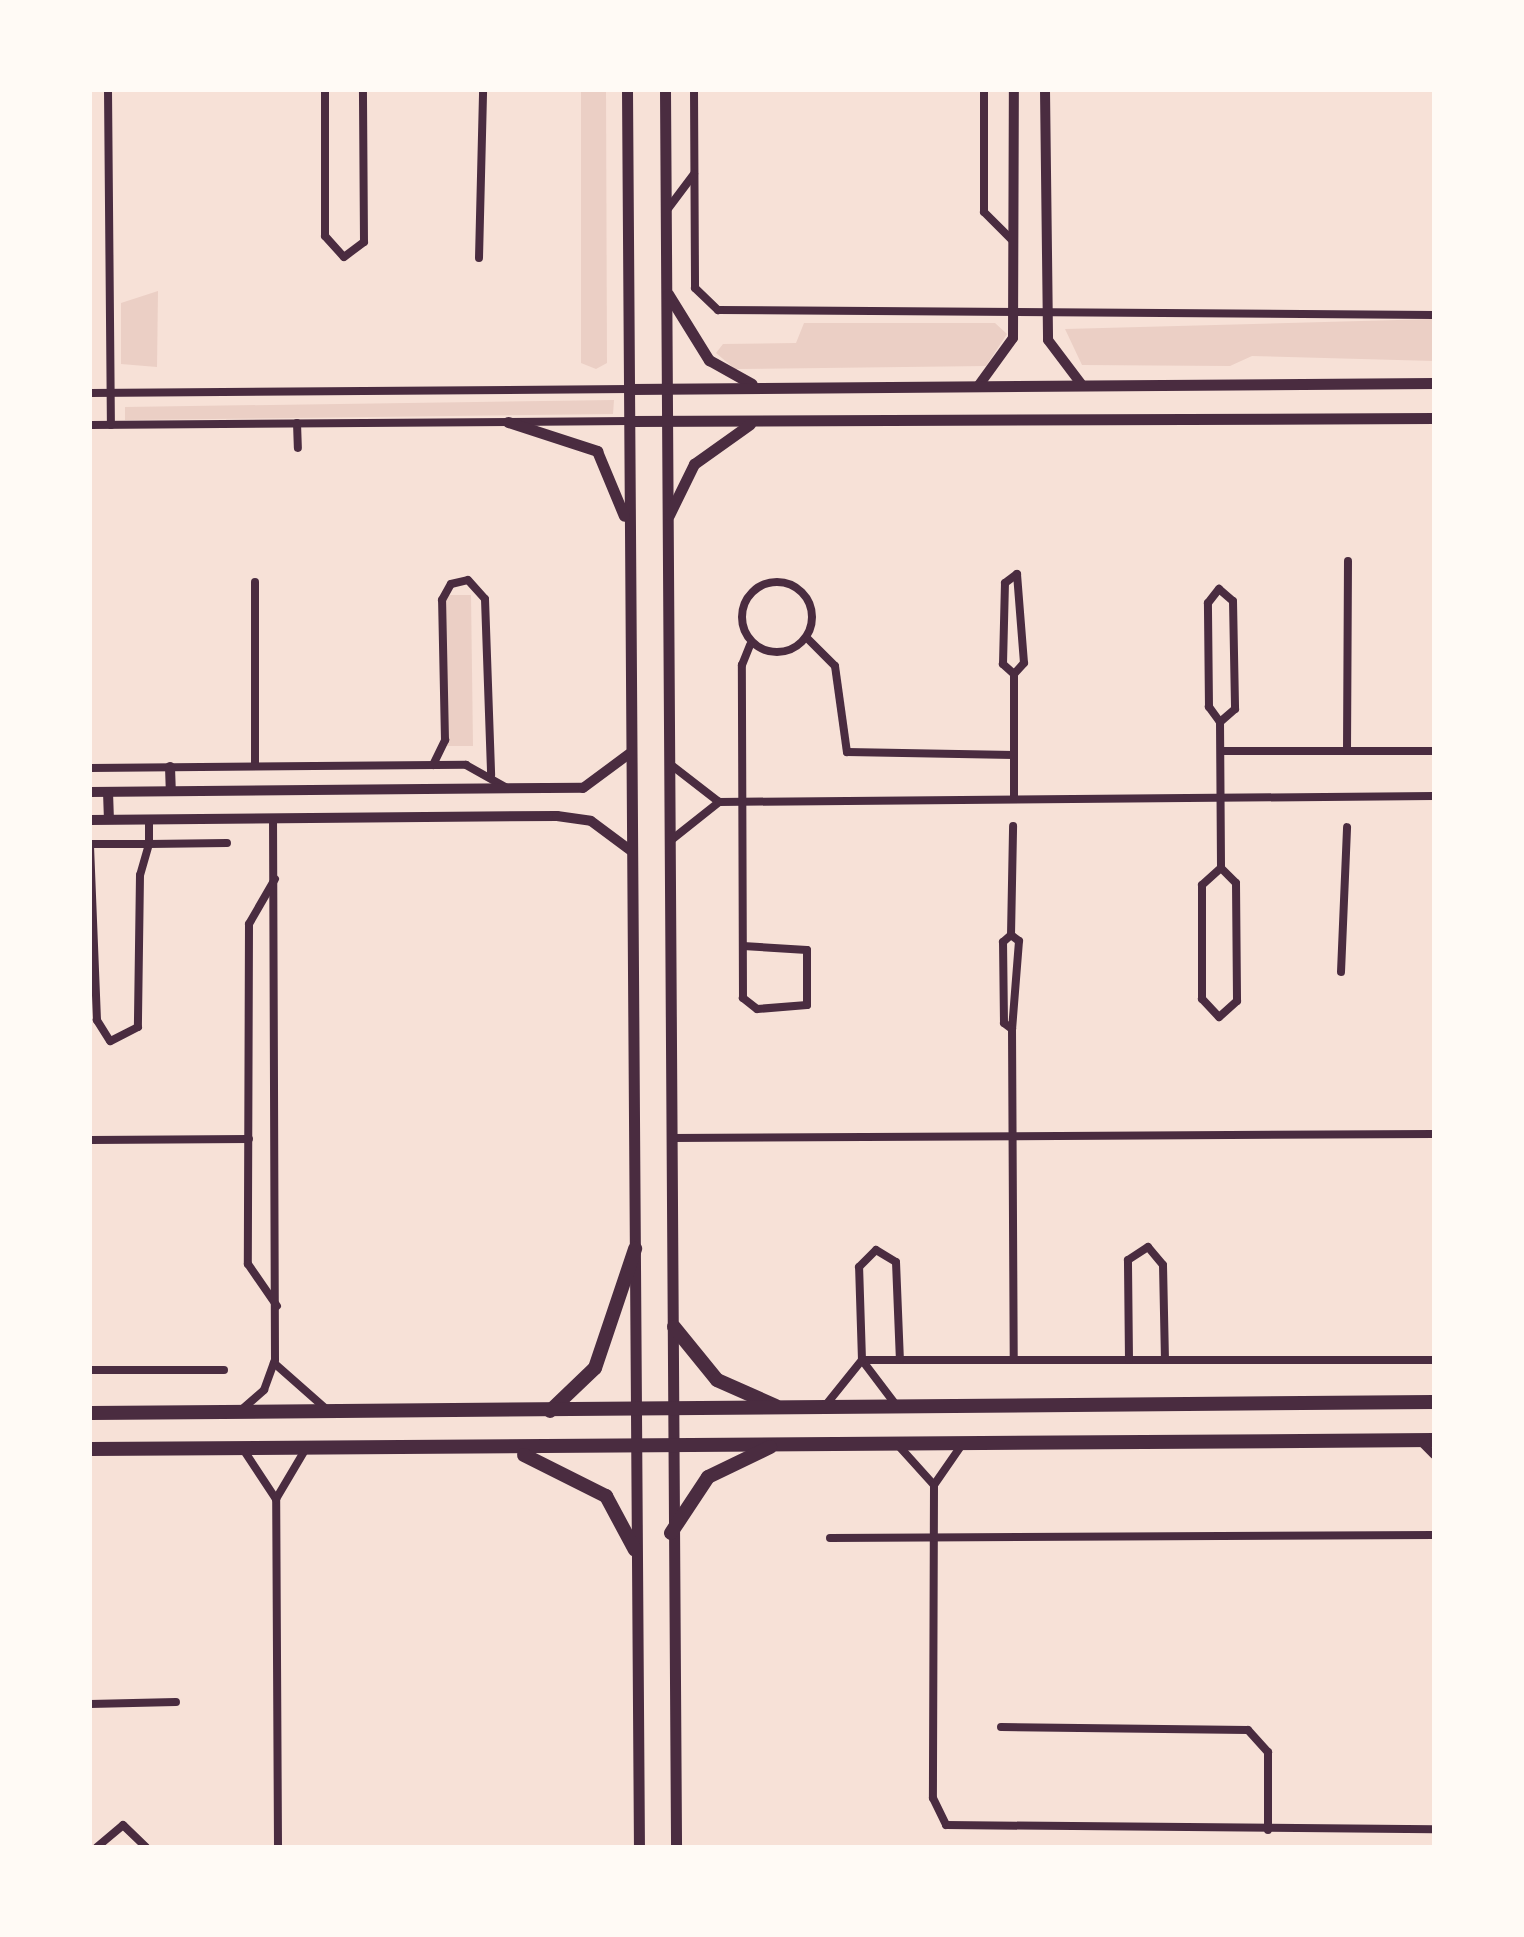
<!DOCTYPE html>
<html>
<head>
<meta charset="utf-8">
<style>
  body { margin:0 }
  #map { position:relative; width:1524px; height:1937px; overflow:hidden; background:#f7e1d7; font-family:Quicksand,sans-serif }
  div>[style] { position:absolute }
  [style*='--x'] { left:calc(var(--x)*1px); top:calc(var(--y)*1px); width:calc(var(--w)*1px); rotate:calc(var(--a)*1deg) }
  .green>* { inset:0; background:#ebcfc5 }
  .minor>* { height:8px; margin:-4px; padding:0 4px; transform-origin:4px; border-radius:4px; background:#4a2c40 }
  .minor>.ring { margin:-4px; padding:0; box-sizing:content-box; background:none; border:8px solid #4a2c40; border-radius:50% }
  .tertiary>* { height:10px; margin:-5px; padding:0 5px; transform-origin:5px; border-radius:5px; background:#4a2c40 }
  .secondary>* { height:11px; margin:-5.5px; padding:0 5.5px; transform-origin:5.5px; border-radius:5.5px; background:#4a2c40 }
  .trunk>* { height:14px; margin:-7px; padding:0 7px; transform-origin:7px; border-radius:7px; background:#4a2c40 }
  span { translate:-50% -50%; white-space:nowrap; text-align:center; line-height:1.15; -webkit-text-stroke:8px #fffaf5; paint-order:stroke }
  .frame { position:absolute; inset:0; border:92px solid #fffaf5; pointer-events:none }
</style>
</head>
<body>
<div id="map">
  <div class="green">
    <div style="clip-path:polygon(581px 90px,606px 90px,607px 363px,596px 369px,581px 363px)"></div>
    <div style="clip-path:polygon(158px 291px,157px 367px,121px 364px,121px 303px)"></div>
    <div style="clip-path:polygon(1434px 319px,1434px 361px,1252px 356px,1230px 366px,1082px 365px,1065px 329px)"></div>
    <div style="clip-path:polygon(804px 323px,995px 323px,1007px 334px,986px 366px,735px 369px,716px 353px,723px 344px,796px 343px)"></div>
    <div style="clip-path:polygon(614px 400px,613px 414px,125px 420px,125px 407px)"></div>
    <div style="clip-path:polygon(440px 595px,471px 595px,473px 746px,442px 746px)"></div>
  </div>
  <div class="minor">
    <div style="--x:108;--y:90;--w:335;--a:89.5"></div>
    <div style="--x:325;--y:90;--w:146;--a:90"></div>
    <div style="--x:325;--y:236;--w:28;--a:48"></div>
    <div style="--x:344;--y:257;--w:25;--a:-37"></div>
    <div style="--x:364;--y:242;--w:152;--a:-90.4"></div>
    <div style="--x:694;--y:90;--w:198;--a:89.7"></div>
    <div style="--x:695;--y:288;--w:32;--a:44"></div>
    <div style="--x:718;--y:310;--w:716;--a:0.4"></div>
    <div style="--x:984;--y:90;--w:122;--a:90"></div>
    <div style="--x:984;--y:212;--w:42;--a:45"></div>
    <div style="--x:667;--y:210;--w:45;--a:-53.1"></div>
    <div style="--x:479;--y:258;--w:168;--a:-88.6"></div>
    <div style="--x:90;--y:393;--w:540;--a:-0.42"></div>
    <div style="--x:297;--y:423;--w:25;--a:88"></div>
    <div style="--x:90;--y:425;--w:540;--a:-0.42"></div>
    <div style="--x:1017;--y:574;--w:89;--a:85.5"></div>
    <div style="--x:1024;--y:663;--w:15;--a:132"></div>
    <div style="--x:1014;--y:674;--w:15;--a:-138"></div>
    <div style="--x:1003;--y:664;--w:81;--a:-88.6"></div>
    <div style="--x:1005;--y:583;--w:15;--a:-37"></div>
    <div style="--x:255;--y:582;--w:184;--a:90"></div>
    <div class="ring" style="left:742px;top:582px;width:62px;height:62px"></div>
    <div style="--x:1219;--y:589;--w:18;--a:41"></div>
    <div style="--x:1233;--y:601;--w:108;--a:88.9"></div>
    <div style="--x:1235;--y:709;--w:20;--a:139"></div>
    <div style="--x:1220;--y:722;--w:19;--a:-126"></div>
    <div style="--x:1209;--y:707;--w:104;--a:-90.6"></div>
    <div style="--x:1208;--y:603;--w:18;--a:-52"></div>
    <div style="--x:808;--y:639;--w:38;--a:45"></div>
    <div style="--x:835;--y:666;--w:87;--a:82.1"></div>
    <div style="--x:847;--y:752;--w:167;--a:1"></div>
    <div style="--x:1014;--y:674;--w:125;--a:90"></div>
    <div style="--x:1220;--y:722;--w:146;--a:89.6"></div>
    <div style="--x:1222;--y:751;--w:212;--a:0"></div>
    <div style="--x:1347;--y:751;--w:190;--a:-89.7"></div>
    <div style="--x:670;--y:764;--w:62;--a:37.8"></div>
    <div style="--x:433;--y:765;--w:28;--a:-64"></div>
    <div style="--x:445;--y:740;--w:140;--a:-91.2"></div>
    <div style="--x:442;--y:600;--w:18;--a:-61"></div>
    <div style="--x:451;--y:584;--w:17;--a:-13"></div>
    <div style="--x:468;--y:580;--w:25;--a:48"></div>
    <div style="--x:485;--y:599;--w:176;--a:88"></div>
    <div style="--x:90;--y:768;--w:376;--a:-0.5"></div>
    <div style="--x:466;--y:765;--w:47;--a:29.3"></div>
    <div style="--x:149;--y:819;--w:25;--a:90"></div>
    <div style="--x:149;--y:844;--w:32;--a:106"></div>
    <div style="--x:140;--y:875;--w:152;--a:90.8"></div>
    <div style="--x:138;--y:1027;--w:31;--a:153"></div>
    <div style="--x:110;--y:1041;--w:25;--a:-122"></div>
    <div style="--x:97;--y:1020;--w:176;--a:-92.3"></div>
    <div style="--x:90;--y:844;--w:59;--a:0"></div>
    <div style="--x:149;--y:844;--w:78;--a:-0.7"></div>
    <div style="--x:670;--y:841;--w:63;--a:-38.5"></div>
    <div style="--x:719;--y:802;--w:715;--a:-0.48"></div>
    <div style="--x:1221;--y:868;--w:21;--a:45"></div>
    <div style="--x:1236;--y:883;--w:118;--a:89.5"></div>
    <div style="--x:1237;--y:1001;--w:24;--a:138"></div>
    <div style="--x:1219;--y:1017;--w:25;--a:-133"></div>
    <div style="--x:1202;--y:999;--w:114;--a:-90"></div>
    <div style="--x:1202;--y:885;--w:25;--a:-42"></div>
    <div style="--x:275;--y:879;--w:52;--a:120"></div>
    <div style="--x:249;--y:924;--w:340;--a:90.2"></div>
    <div style="--x:248;--y:1264;--w:51;--a:55.4"></div>
    <div style="--x:1011;--y:935;--w:10;--a:37"></div>
    <div style="--x:1019;--y:941;--w:88;--a:94.5"></div>
    <div style="--x:1012;--y:1029;--w:10;--a:-143"></div>
    <div style="--x:1004;--y:1023;--w:81;--a:-90.7"></div>
    <div style="--x:1003;--y:942;--w:11;--a:-41"></div>
    <div style="--x:1011;--y:935;--w:109;--a:-88.9"></div>
    <div style="--x:743;--y:946;--w:64;--a:3.6"></div>
    <div style="--x:807;--y:950;--w:55;--a:90"></div>
    <div style="--x:807;--y:1005;--w:50;--a:175.4"></div>
    <div style="--x:757;--y:1009;--w:18;--a:-142"></div>
    <div style="--x:743;--y:998;--w:333;--a:-90.2"></div>
    <div style="--x:742;--y:665;--w:22;--a:-68"></div>
    <div style="--x:1341;--y:972;--w:145;--a:-87.6"></div>
    <div style="--x:1012;--y:1029;--w:331;--a:89.7"></div>
    <div style="--x:672;--y:1138;--w:762;--a:-0.3"></div>
    <div style="--x:90;--y:1140;--w:159;--a:-0.4"></div>
    <div style="--x:862;--y:1360;--w:572;--a:0"></div>
    <div style="--x:1129;--y:1360;--w:100;--a:-90.6"></div>
    <div style="--x:1128;--y:1260;--w:24;--a:-33"></div>
    <div style="--x:1148;--y:1247;--w:23;--a:50"></div>
    <div style="--x:1163;--y:1265;--w:95;--a:88.8"></div>
    <div style="--x:274;--y:1363;--w:68;--a:41.4"></div>
    <div style="--x:90;--y:1370;--w:134;--a:0"></div>
    <div style="--x:896;--y:1405;--w:56;--a:-127.1"></div>
    <div style="--x:862;--y:1360;--w:93;--a:-91.8"></div>
    <div style="--x:859;--y:1267;--w:24;--a:-45"></div>
    <div style="--x:876;--y:1250;--w:23;--a:31"></div>
    <div style="--x:896;--y:1262;--w:98;--a:87.7"></div>
    <div style="--x:825;--y:1406;--w:59;--a:-51.2"></div>
    <div style="--x:240;--y:1411;--w:32;--a:-41"></div>
    <div style="--x:264;--y:1390;--w:32;--a:-70"></div>
    <div style="--x:275;--y:1360;--w:542;--a:-90.21"></div>
    <div style="--x:1419;--y:1440;--w:21;--a:45"></div>
    <div style="--x:897;--y:1444;--w:55;--a:47.9"></div>
    <div style="--x:961;--y:1446;--w:47;--a:124.7"></div>
    <div style="--x:934;--y:1485;--w:313;--a:90.2"></div>
    <div style="--x:933;--y:1798;--w:30;--a:64"></div>
    <div style="--x:946;--y:1825;--w:488;--a:0.5"></div>
    <div style="--x:243;--y:1449;--w:60;--a:56.6"></div>
    <div style="--x:830;--y:1538;--w:604;--a:-0.28"></div>
    <div style="--x:90;--y:1704;--w:86;--a:-1.3"></div>
    <div style="--x:1001;--y:1727;--w:247;--a:0.7"></div>
    <div style="--x:1248;--y:1730;--w:30;--a:48"></div>
    <div style="--x:1268;--y:1752;--w:78;--a:90"></div>
    <div style="--x:97;--y:1847;--w:34;--a:-40"></div>
    <div style="--x:123;--y:1825;--w:32;--a:44"></div>
    <div style="--x:278;--y:1847;--w:348;--a:-90.3"></div>
    <div style="--x:276;--y:1499;--w:57;--a:-59.4"></div>
  </div>
  <div class="tertiary">
    <div style="--x:1045;--y:90;--w:250;--a:89.3"></div>
    <div style="--x:1048;--y:340;--w:56;--a:52.9"></div>
    <div style="--x:979;--y:385;--w:58;--a:-54.1"></div>
    <div style="--x:1013;--y:338;--w:248;--a:-89.8"></div>
    <div style="--x:170;--y:767;--w:24;--a:88"></div>
    <div style="--x:90;--y:792;--w:493;--a:-0.5"></div>
    <div style="--x:583;--y:788;--w:57;--a:-36.5"></div>
    <div style="--x:108;--y:792;--w:27;--a:88"></div>
    <div style="--x:90;--y:820;--w:467;--a:-0.5"></div>
    <div style="--x:557;--y:816;--w:34;--a:8"></div>
    <div style="--x:591;--y:821;--w:49;--a:36.6"></div>
  </div>
  <div class="secondary">
    <div style="--x:627;--y:90;--w:1757;--a:89.61"></div>
    <div style="--x:665;--y:90;--w:1757;--a:89.64"></div>
    <div style="--x:668;--y:294;--w:78;--a:58.2"></div>
    <div style="--x:709;--y:360;--w:49;--a:29.2"></div>
    <div style="--x:630;--y:389;--w:804;--a:-0.43"></div>
    <div style="--x:630;--y:421;--w:804;--a:-0.21"></div>
    <div style="--x:508;--y:422;--w:94;--a:18"></div>
    <div style="--x:597;--y:451;--w:70;--a:67.4"></div>
    <div style="--x:669;--y:515;--w:57;--a:-63.9"></div>
    <div style="--x:694;--y:464;--w:69;--a:-35.5"></div>
  </div>
  <div class="trunk">
    <div style="--x:674;--y:1327;--w:68;--a:50.9"></div>
    <div style="--x:717;--y:1380;--w:64;--a:23.8"></div>
    <div style="--x:550;--y:1411;--w:62;--a:-43.7"></div>
    <div style="--x:595;--y:1368;--w:126;--a:-71.4"></div>
    <div style="--x:90;--y:1413;--w:1344;--a:-0.47"></div>
    <div style="--x:90;--y:1449;--w:1344;--a:-0.38"></div>
    <div style="--x:524;--y:1455;--w:92;--a:26.6"></div>
    <div style="--x:606;--y:1496;--w:61;--a:61.8"></div>
    <div style="--x:671;--y:1533;--w:67;--a:-56.5"></div>
    <div style="--x:708;--y:1477;--w:69;--a:-25.8"></div>
  </div>
  <div class="frame"></div>
</div>
</body>
</html>
